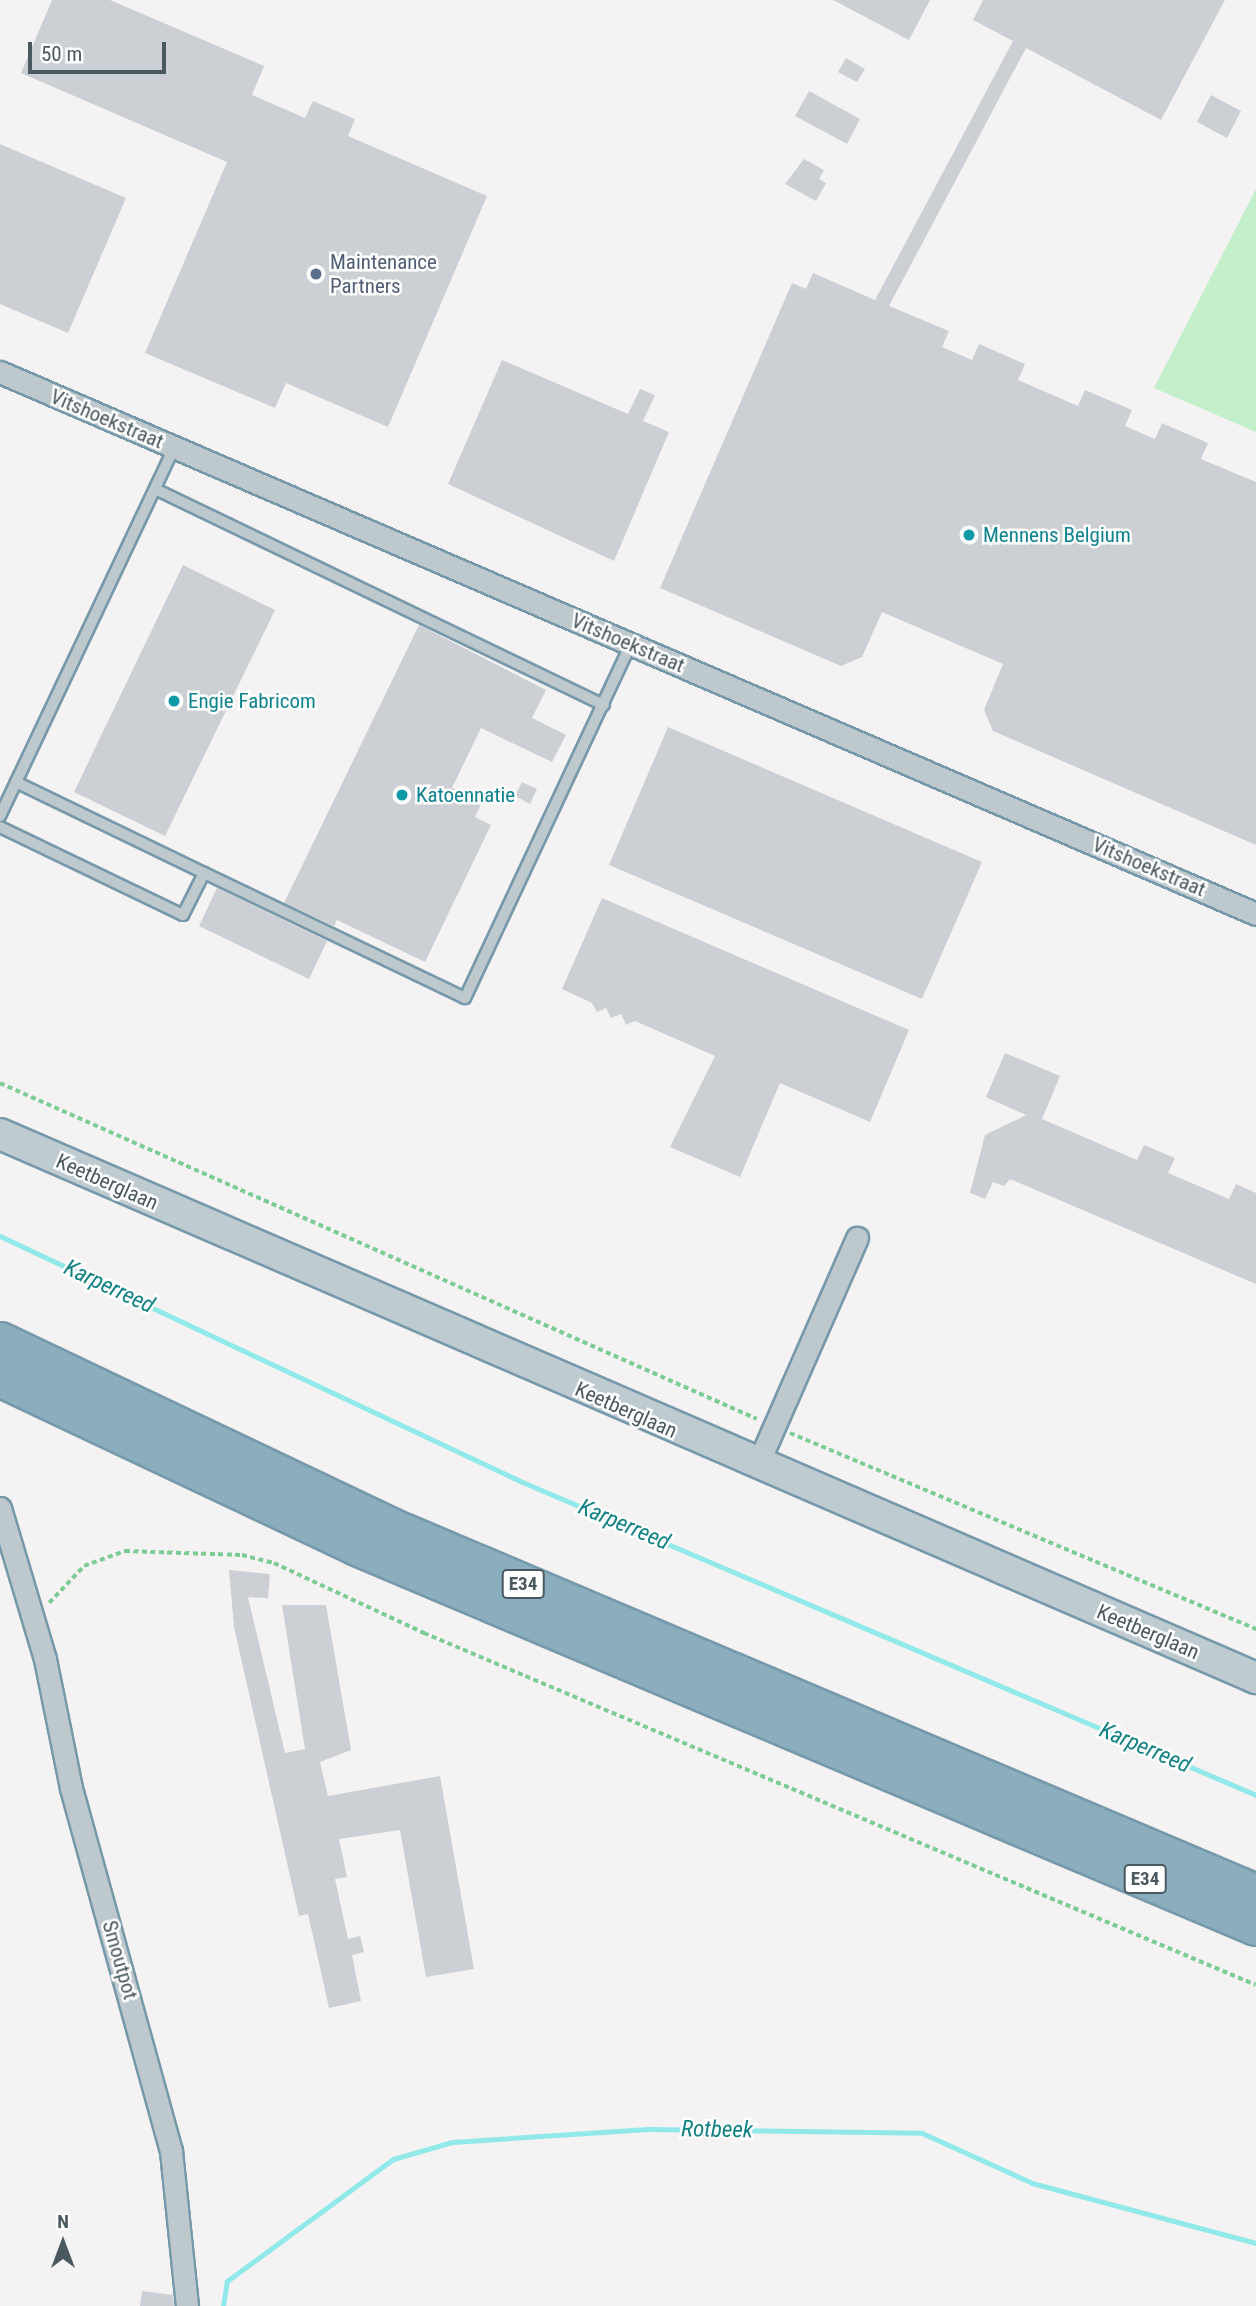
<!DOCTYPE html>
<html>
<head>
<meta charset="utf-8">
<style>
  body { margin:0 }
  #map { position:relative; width:1256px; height:2306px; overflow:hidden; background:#f4f2f2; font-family:"Roboto Condensed",sans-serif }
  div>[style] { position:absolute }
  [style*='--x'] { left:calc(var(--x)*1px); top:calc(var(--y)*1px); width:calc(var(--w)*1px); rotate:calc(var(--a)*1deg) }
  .green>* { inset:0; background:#c3efcb }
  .stream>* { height:5px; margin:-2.5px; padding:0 2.5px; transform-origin:2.5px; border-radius:2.5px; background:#91e9ea }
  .building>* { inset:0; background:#ccd0d4 }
  .path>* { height:3.5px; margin-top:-1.75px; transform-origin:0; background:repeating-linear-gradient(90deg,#7bcc95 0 5px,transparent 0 8.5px) }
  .roads { filter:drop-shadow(2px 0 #7699aa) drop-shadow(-2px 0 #7699aa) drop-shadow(0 2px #7699aa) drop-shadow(0 -2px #7699aa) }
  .lane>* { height:10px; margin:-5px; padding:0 5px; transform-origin:5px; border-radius:5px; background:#bec9ce }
  .street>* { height:21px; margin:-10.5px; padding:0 10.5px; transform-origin:10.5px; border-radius:10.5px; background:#bec9ce }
  .secondary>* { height:30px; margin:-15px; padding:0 15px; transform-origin:15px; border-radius:15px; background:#beccd2 }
  .highway>* { height:38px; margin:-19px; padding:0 19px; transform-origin:19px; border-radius:19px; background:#8baebe }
  .dots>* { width:19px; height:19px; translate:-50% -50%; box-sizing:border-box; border:4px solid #fff; border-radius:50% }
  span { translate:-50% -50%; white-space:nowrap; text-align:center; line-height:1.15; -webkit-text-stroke:5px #fff; paint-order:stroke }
  .shield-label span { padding:2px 5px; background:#fff; border:2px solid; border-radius:5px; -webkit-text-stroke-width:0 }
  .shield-label { font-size:19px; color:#4a595f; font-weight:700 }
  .service-label { font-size:21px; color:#4e5e75 }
  .left { translate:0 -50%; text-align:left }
  .street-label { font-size:21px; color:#4a595f }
  .culture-label { font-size:21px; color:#0d838f }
  .water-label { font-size:23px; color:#118284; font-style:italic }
  .north { position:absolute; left:28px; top:2208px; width:70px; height:70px; -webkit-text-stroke:5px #fff; paint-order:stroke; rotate:0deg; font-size:19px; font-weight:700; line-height:28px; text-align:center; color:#4a595f }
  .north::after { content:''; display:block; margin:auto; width:24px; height:32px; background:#4a595f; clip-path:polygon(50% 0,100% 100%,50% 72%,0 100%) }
  .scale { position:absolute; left:28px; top:42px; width:138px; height:32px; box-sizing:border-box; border:4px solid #4a595f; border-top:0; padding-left:9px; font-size:21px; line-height:24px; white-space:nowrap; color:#4a595f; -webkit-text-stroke:5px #fff; paint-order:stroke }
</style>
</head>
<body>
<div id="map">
  <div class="green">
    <div style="clip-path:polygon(1256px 189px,1256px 432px,1154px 388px)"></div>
  </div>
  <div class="stream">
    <div style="--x:0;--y:1236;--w:575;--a:25.23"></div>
    <div style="--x:520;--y:1481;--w:800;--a:23.1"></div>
    <div style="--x:223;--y:2306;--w:25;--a:-81"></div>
    <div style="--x:227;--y:2281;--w:206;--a:-36.3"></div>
    <div style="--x:393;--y:2159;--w:61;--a:-16.1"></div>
    <div style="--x:452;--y:2142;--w:196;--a:-3.8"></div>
    <div style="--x:648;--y:2129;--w:274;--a:0.8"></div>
    <div style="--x:922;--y:2133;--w:121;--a:24.4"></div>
    <div style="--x:1032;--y:2183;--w:232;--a:15"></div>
  </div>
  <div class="building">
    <div style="clip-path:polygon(52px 0,110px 0,264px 66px,252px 95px,305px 118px,313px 101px,355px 119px,348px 136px,487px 196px,388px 427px,286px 383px,275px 408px,145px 353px,227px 162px,21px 73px)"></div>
    <div style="clip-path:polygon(833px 0,930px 0,909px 40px)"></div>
    <div style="clip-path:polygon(983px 0,1225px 0,1161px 120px,1026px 48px,889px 306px,949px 331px,942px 347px,972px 360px,979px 344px,1025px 364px,1018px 380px,1078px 406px,1085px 390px,1132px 410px,1125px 426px,1155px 439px,1162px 423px,1208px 443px,1201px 459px,1256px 482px,1256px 845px,993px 731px,984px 710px,1003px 664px,882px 612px,862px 657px,841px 666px,660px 588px,792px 283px,806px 289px,813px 273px,875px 300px,1013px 41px,973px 20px)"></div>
    <div style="clip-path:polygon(846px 58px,865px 69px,857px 82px,838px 72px)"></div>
    <div style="clip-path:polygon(809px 91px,860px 119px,847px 144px,795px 116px)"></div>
    <div style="clip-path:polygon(1211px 95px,1241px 111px,1227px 138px,1197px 122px)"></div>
    <div style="clip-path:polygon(0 144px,126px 198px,68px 333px,0 304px)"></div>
    <div style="clip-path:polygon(804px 159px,824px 170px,819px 179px,826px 183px,816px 201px,785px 184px)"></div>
    <div style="clip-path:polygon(502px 360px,628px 414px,640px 389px,655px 395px,643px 421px,669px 432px,614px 561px,448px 484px)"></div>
    <div style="clip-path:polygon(183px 565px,275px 610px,165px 836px,74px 792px)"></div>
    <div style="clip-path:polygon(419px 625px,546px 690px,532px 718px,566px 735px,552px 762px,481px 728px,452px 788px,482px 802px,475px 817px,491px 825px,425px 962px,337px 920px,334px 926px,284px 903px)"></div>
    <div style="clip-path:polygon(668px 727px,982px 862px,922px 999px,609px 865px)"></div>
    <div style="clip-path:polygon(522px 782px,537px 789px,530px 804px,515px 796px)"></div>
    <div style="clip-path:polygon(217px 888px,327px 941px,309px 979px,199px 926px)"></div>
    <div style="clip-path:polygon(602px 898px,909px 1030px,870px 1122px,780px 1083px,740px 1177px,670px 1147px,715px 1056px,635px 1021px,626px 1025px,621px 1014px,611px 1018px,606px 1008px,597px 1012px,592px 1003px,562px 989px)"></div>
    <div style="clip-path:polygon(1005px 1053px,1060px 1076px,1042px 1119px,1137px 1160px,1144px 1145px,1175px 1158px,1168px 1173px,1229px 1199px,1236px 1184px,1256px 1193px,1256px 1284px,1010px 1179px,1004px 1186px,993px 1182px,985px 1199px,970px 1193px,985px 1135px,1026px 1115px,986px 1097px)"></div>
    <div style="clip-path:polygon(229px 1570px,270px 1574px,268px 1598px,248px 1597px,285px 1753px,305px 1749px,282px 1605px,326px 1605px,351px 1750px,320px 1762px,328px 1796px,440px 1776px,474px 1969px,426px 1977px,400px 1830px,339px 1839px,347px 1877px,335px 1879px,348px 1939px,360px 1936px,364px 1952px,352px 1955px,361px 2001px,329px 2008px,308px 1914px,299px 1916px,234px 1627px)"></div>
    <div style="clip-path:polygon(142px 2291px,173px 2295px,174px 2306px,140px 2306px)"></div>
  </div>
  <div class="path">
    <div style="--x:0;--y:1083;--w:828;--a:23.93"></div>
    <div style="--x:790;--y:1433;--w:506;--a:22.81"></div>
    <div style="--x:49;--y:1603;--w:51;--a:-46.6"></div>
    <div style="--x:84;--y:1566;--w:44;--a:-20.1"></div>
    <div style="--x:125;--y:1551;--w:117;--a:2"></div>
    <div style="--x:242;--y:1555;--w:33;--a:14"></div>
    <div style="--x:274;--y:1563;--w:166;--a:25"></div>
    <div style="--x:424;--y:1633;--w:903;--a:22.93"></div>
  </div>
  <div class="roads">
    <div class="lane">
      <div style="--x:155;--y:489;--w:498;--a:25.7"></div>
      <div style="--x:0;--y:816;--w:407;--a:-64.7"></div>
      <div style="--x:0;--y:827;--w:203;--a:25.7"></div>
      <div style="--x:183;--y:915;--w:47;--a:-63.4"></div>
      <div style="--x:204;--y:873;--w:209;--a:-154.2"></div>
      <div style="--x:204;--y:873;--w:289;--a:25.6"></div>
      <div style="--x:465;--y:998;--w:391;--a:-64.9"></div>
    </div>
    <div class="street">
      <div style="--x:0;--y:372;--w:1368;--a:23.34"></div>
      <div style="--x:763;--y:1452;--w:234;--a:-66.3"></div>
      <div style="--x:0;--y:1508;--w:158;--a:73.4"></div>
      <div style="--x:45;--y:1659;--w:132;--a:78.6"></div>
      <div style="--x:71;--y:1788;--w:377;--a:74.6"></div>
      <div style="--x:171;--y:2151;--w:156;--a:84.1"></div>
    </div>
    <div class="secondary">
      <div style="--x:0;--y:1134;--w:1369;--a:23.42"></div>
    </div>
    <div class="highway">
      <div style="--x:0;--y:1342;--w:446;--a:25.4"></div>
      <div style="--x:403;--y:1533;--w:926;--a:22.94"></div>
      <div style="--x:0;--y:1377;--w:395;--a:25.3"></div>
      <div style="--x:357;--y:1546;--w:976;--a:22.91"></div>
    </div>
  </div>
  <div class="dots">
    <div style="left:316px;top:274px;background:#5c6f8a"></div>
    <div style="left:969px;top:535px;background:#0f9aa8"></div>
    <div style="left:174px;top:701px;background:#0f9aa8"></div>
    <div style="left:402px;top:795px;background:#0f9aa8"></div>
  </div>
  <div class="shield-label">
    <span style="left:523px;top:1584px">E34</span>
    <span style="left:1145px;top:1879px">E34</span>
  </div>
  <div class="service-label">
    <span class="left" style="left:330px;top:274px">Maintenance<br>Partners</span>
  </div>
  <div class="street-label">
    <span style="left:107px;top:419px;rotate:23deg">Vitshoekstraat</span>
    <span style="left:628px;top:643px;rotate:23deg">Vitshoekstraat</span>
    <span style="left:1149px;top:867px;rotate:23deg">Vitshoekstraat</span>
    <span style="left:107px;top:1182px;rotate:24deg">Keetberglaan</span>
    <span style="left:626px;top:1410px;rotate:24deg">Keetberglaan</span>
    <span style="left:1148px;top:1632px;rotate:23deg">Keetberglaan</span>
    <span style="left:120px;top:1960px;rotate:74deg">Smoutpot</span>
  </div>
  <div class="culture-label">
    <span class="left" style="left:983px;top:535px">Mennens Belgium</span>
    <span class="left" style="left:188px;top:701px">Engie Fabricom</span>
    <span class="left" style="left:416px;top:795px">Katoennatie</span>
  </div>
  <div class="water-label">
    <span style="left:109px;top:1287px;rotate:25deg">Karperreed</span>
    <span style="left:624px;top:1525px;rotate:23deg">Karperreed</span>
    <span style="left:1145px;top:1748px;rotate:23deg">Karperreed</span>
    <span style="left:717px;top:2130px;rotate:1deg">Rotbeek</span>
  </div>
  <div class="north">N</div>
  <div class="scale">50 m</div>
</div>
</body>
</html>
